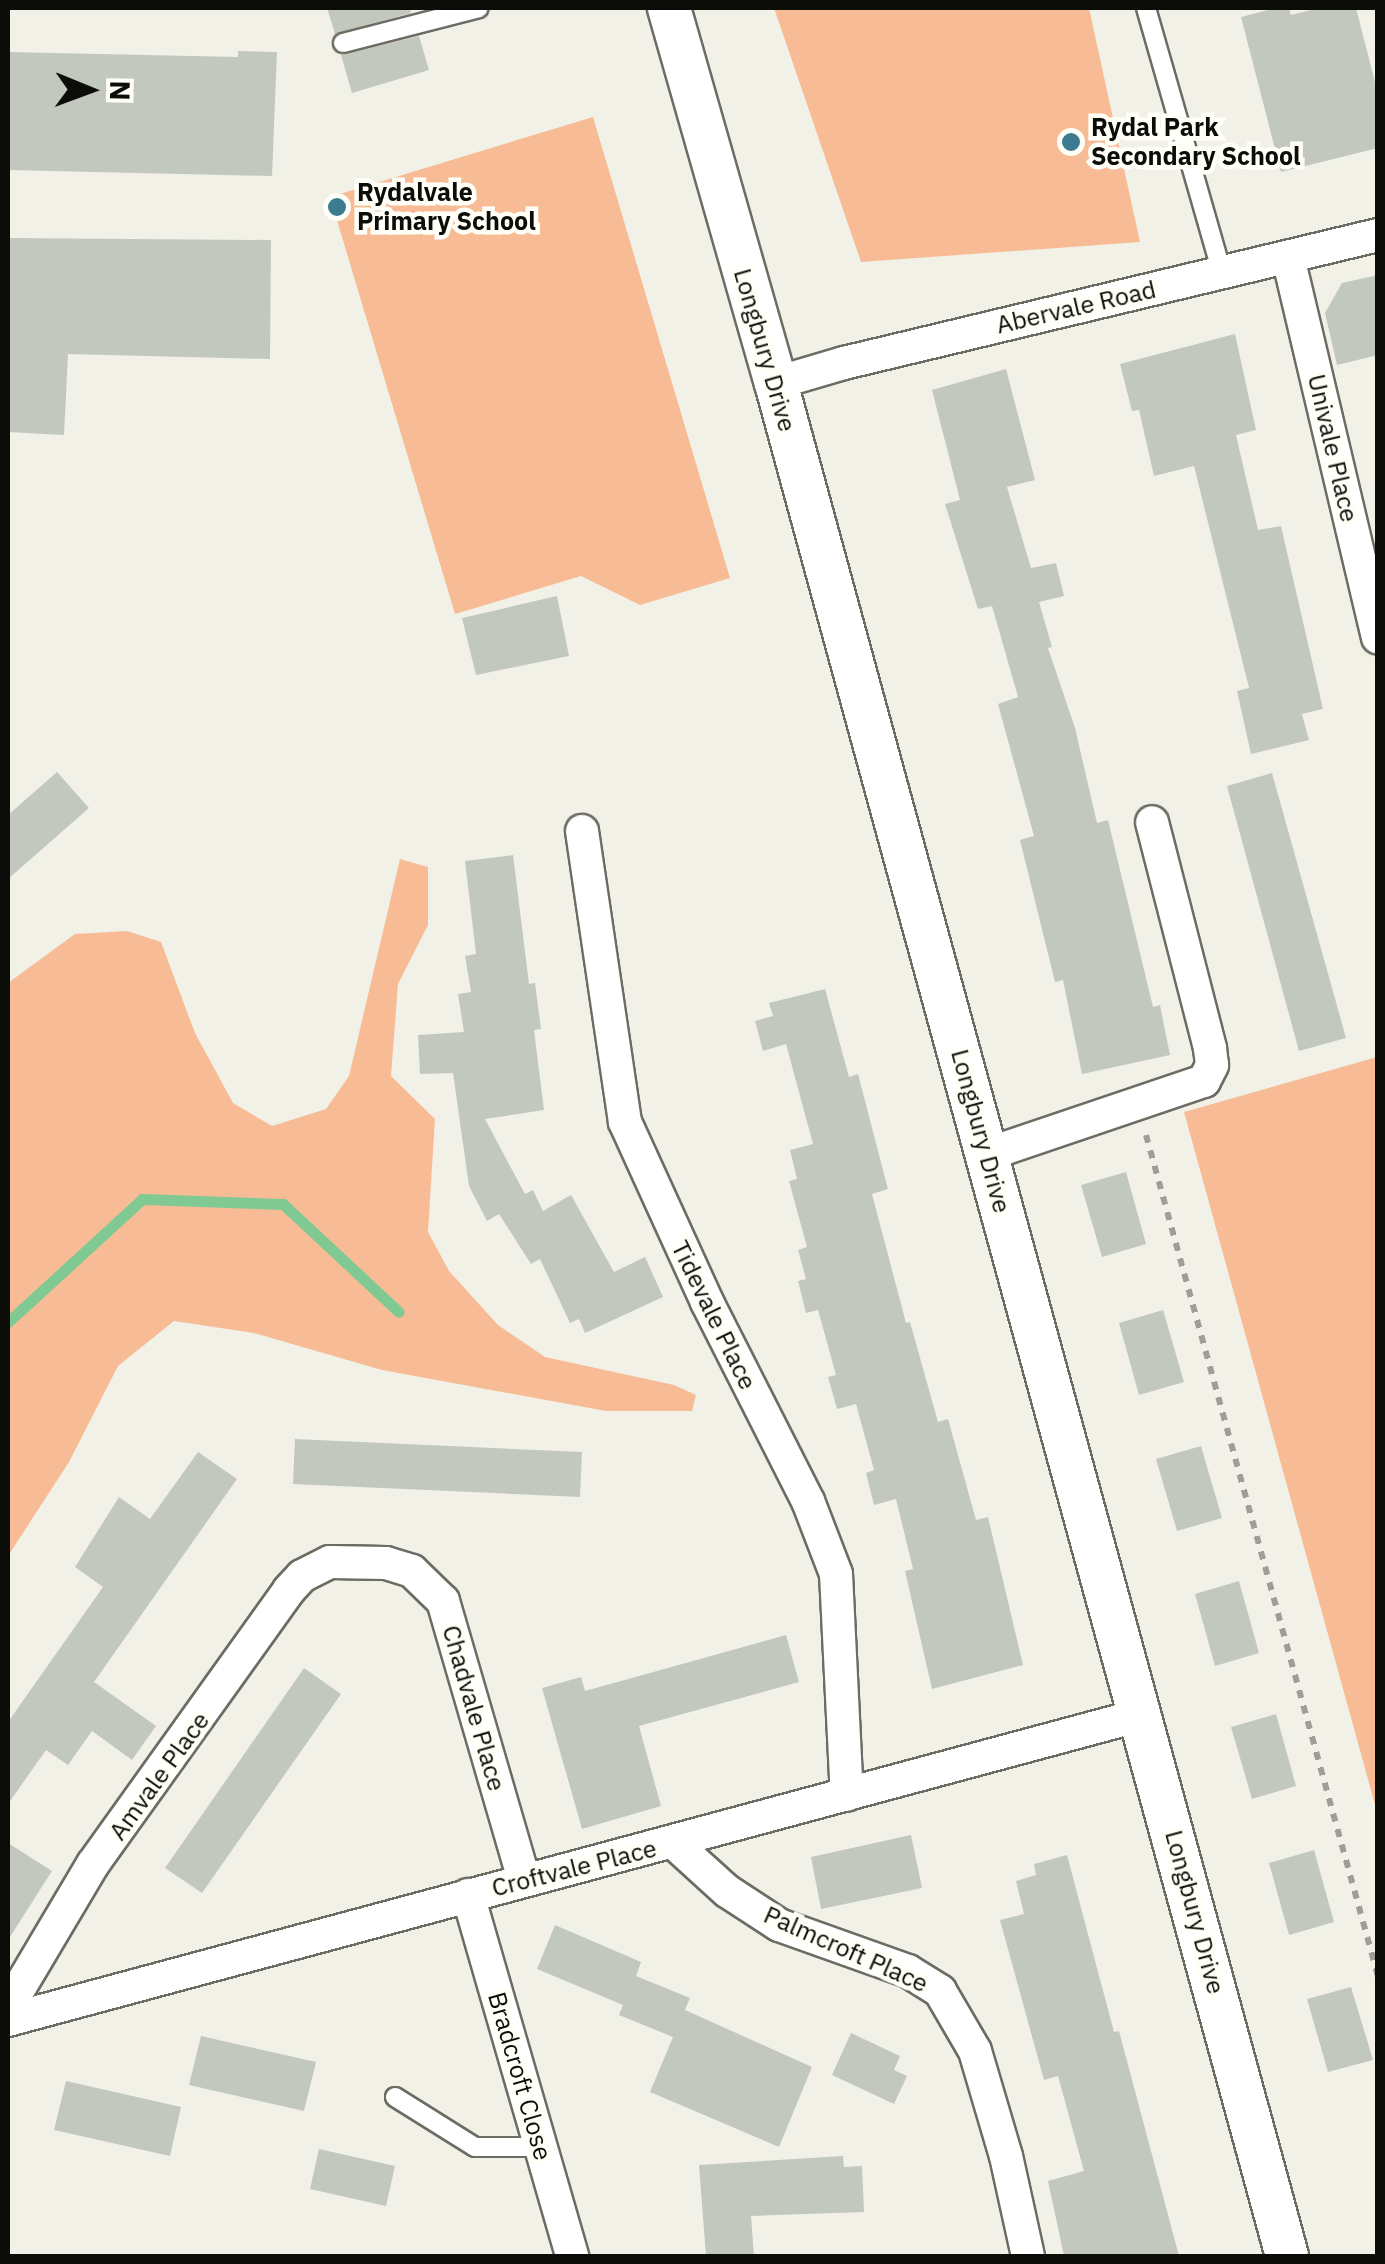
<!DOCTYPE html>
<html>
<head>
<meta charset="utf-8">
<style>
  body { margin:0 }
  #map { position:relative; width:1385px; height:2264px; overflow:hidden; background:#f2f1e7; font-family:"IBM Plex Sans",sans-serif }
  div>[style] { position:absolute }
  [style*='--x'] { left:calc(var(--x)*1px); top:calc(var(--y)*1px); width:calc(var(--w)*1px); rotate:calc(var(--a)*1deg) }
  .green>* { inset:0; background:#f7bc96 }
  .stream>* { height:11px; margin:-5.5px; padding:0 5.5px; transform-origin:5.5px; border-radius:5.5px; background:#81c993 }
  .building>* { inset:0; background:#c3c8be }
  .path>* { height:6px; margin-top:-3px; transform-origin:0; background:repeating-linear-gradient(90deg,#9e9e96 0 8px,transparent 0 16px) }
  .roads { filter:drop-shadow(2px 0 #6d6c63) drop-shadow(-2px 0 #6d6c63) drop-shadow(0 2px #6d6c63) drop-shadow(0 -2px #6d6c63) }
  .service>* { height:18px; margin:-9px; padding:0 9px; transform-origin:9px; border-radius:9px; background:#fff }
  .minor>* { height:32px; margin:-16px; padding:0 16px; transform-origin:16px; border-radius:16px; background:#fff }
  .tertiary>* { height:42px; margin:-21px; padding:0 21px; transform-origin:21px; border-radius:21px; background:#fff }
  .dots>* { width:28px; height:28px; translate:-50% -50%; box-sizing:border-box; border:5px solid #fffff8; border-radius:50% }
  span { translate:-50% -50%; white-space:nowrap; text-align:center; line-height:1.15; -webkit-text-stroke:9px #fffff8; paint-order:stroke }
  .poi-label { font-size:25px; color:#0c0c09; font-weight:700 }
  .left { translate:0 -50%; text-align:left }
  .street-label { font-size:25px; color:#0c0c09 }
  .frame { position:absolute; inset:0; border:10px solid #0c0c09; pointer-events:none }
  .north { position:absolute; left:40px; top:40px; width:100px; height:100px; -webkit-text-stroke:8px #fffff8; paint-order:stroke; rotate:91deg; font-size:28px; font-weight:700; line-height:40px; text-align:center; color:#0c0c09 }
  .north::after { content:''; display:block; margin:auto; width:35px; height:45px; background:#0c0c09; clip-path:polygon(50% 0,100% 100%,50% 72%,0 100%) }
</style>
</head>
<body>
<div id="map">
  <div class="green">
    <div style="clip-path:polygon(774px 8px,1089px 8px,1140px 242px,861px 262px)"></div>
    <div style="clip-path:polygon(593px 117px,730px 578px,640px 605px,581px 576px,455px 614px,330px 197px)"></div>
    <div style="clip-path:polygon(400px 859px,428px 867px,428px 925px,398px 984px,391px 1076px,435px 1119px,428px 1232px,449px 1271px,498px 1325px,545px 1357px,674px 1385px,696px 1395px,692px 1411px,606px 1411px,382px 1370px,254px 1333px,174px 1321px,118px 1366px,69px 1462px,8px 1556px,8px 983px,75px 934px,127px 931px,161px 942px,195px 1033px,233px 1103px,272px 1126px,326px 1109px,349px 1076px)"></div>
    <div style="clip-path:polygon(1377px 1057px,1377px 1812px,1184px 1112px)"></div>
  </div>
  <div class="stream">
    <div style="--x:8;--y:1322;--w:182;--a:-42.5"></div>
    <div style="--x:142;--y:1199;--w:141;--a:2"></div>
    <div style="--x:283;--y:1204;--w:158;--a:43"></div>
  </div>
  <div class="building">
    <div style="clip-path:polygon(327px 8px,410px 8px,411px 13px,335px 34px)"></div>
    <div style="clip-path:polygon(1276px 8px,1289px 8px,1291px 15px,1319px 8px,1356px 8px,1378px 94px,1378px 148px,1281px 172px,1241px 17px)"></div>
    <div style="clip-path:polygon(419px 36px,429px 70px,352px 93px,341px 55px)"></div>
    <div style="clip-path:polygon(238px 51px,277px 52px,272px 176px,8px 170px,8px 52px,238px 57px)"></div>
    <div style="clip-path:polygon(8px 238px,271px 240px,270px 359px,68px 354px,64px 435px,8px 432px)"></div>
    <div style="clip-path:polygon(1378px 275px,1378px 355px,1337px 365px,1325px 313px,1342px 283px)"></div>
    <div style="clip-path:polygon(1235px 334px,1256px 430px,1236px 435px,1258px 530px,1281px 526px,1323px 709px,1302px 714px,1309px 740px,1251px 754px,1237px 691px,1249px 688px,1194px 466px,1154px 476px,1139px 410px,1132px 411px,1120px 364px)"></div>
    <div style="clip-path:polygon(1006px 369px,1035px 480px,1007px 487px,1031px 568px,1056px 563px,1064px 596px,1039px 602px,1052px 647px,1048px 648px,1075px 728px,1097px 823px,1108px 820px,1153px 1007px,1160px 1005px,1170px 1055px,1082px 1074px,1063px 980px,1055px 982px,1020px 840px,1034px 836px,998px 704px,1018px 697px,992px 606px,978px 609px,945px 504px,960px 500px,932px 390px)"></div>
    <div style="clip-path:polygon(557px 596px,569px 656px,476px 675px,462px 618px)"></div>
    <div style="clip-path:polygon(57px 772px,89px 808px,8px 879px,8px 815px)"></div>
    <div style="clip-path:polygon(1272px 773px,1346px 1038px,1299px 1051px,1227px 786px)"></div>
    <div style="clip-path:polygon(513px 855px,529px 984px,535px 983px,541px 1029px,534px 1030px,544px 1110px,485px 1119px,525px 1194px,533px 1190px,543px 1211px,571px 1195px,614px 1272px,645px 1257px,663px 1297px,585px 1333px,579px 1319px,570px 1323px,540px 1259px,531px 1264px,499px 1214px,487px 1221px,469px 1186px,453px 1073px,420px 1074px,418px 1035px,464px 1032px,458px 994px,471px 992px,465px 956px,476px 954px,465px 861px)"></div>
    <div style="clip-path:polygon(825px 989px,849px 1077px,858px 1074px,888px 1189px,872px 1194px,906px 1323px,910px 1322px,938px 1422px,948px 1419px,976px 1520px,988px 1517px,1023px 1665px,932px 1689px,905px 1571px,913px 1569px,896px 1499px,874px 1505px,866px 1473px,874px 1470px,856px 1404px,837px 1409px,828px 1377px,836px 1375px,818px 1310px,806px 1313px,798px 1281px,806px 1279px,798px 1250px,807px 1247px,789px 1181px,797px 1179px,790px 1150px,813px 1144px,786px 1044px,763px 1051px,755px 1021px,773px 1016px,769px 1003px)"></div>
    <div style="clip-path:polygon(1126px 1172px,1146px 1244px,1102px 1257px,1081px 1185px)"></div>
    <div style="clip-path:polygon(1163px 1310px,1184px 1382px,1139px 1395px,1119px 1323px)"></div>
    <div style="clip-path:polygon(295px 1439px,582px 1452px,580px 1497px,293px 1484px)"></div>
    <div style="clip-path:polygon(1201px 1446px,1222px 1518px,1177px 1531px,1156px 1459px)"></div>
    <div style="clip-path:polygon(198px 1452px,237px 1479px,94px 1682px,156px 1726px,132px 1760px,92px 1731px,68px 1765px,46px 1750px,8px 1804px,8px 1722px,103px 1587px,75px 1567px,119px 1497px,150px 1519px)"></div>
    <div style="clip-path:polygon(1239px 1581px,1259px 1653px,1215px 1666px,1195px 1594px)"></div>
    <div style="clip-path:polygon(786px 1635px,799px 1682px,639px 1726px,661px 1806px,582px 1829px,542px 1688px,581px 1677px,585px 1691px)"></div>
    <div style="clip-path:polygon(304px 1668px,341px 1694px,202px 1893px,165px 1868px)"></div>
    <div style="clip-path:polygon(1276px 1714px,1296px 1786px,1252px 1799px,1231px 1727px)"></div>
    <div style="clip-path:polygon(911px 1835px,922px 1888px,821px 1909px,811px 1857px)"></div>
    <div style="clip-path:polygon(8px 1843px,52px 1871px,8px 1940px)"></div>
    <div style="clip-path:polygon(1314px 1850px,1334px 1922px,1289px 1935px,1269px 1863px)"></div>
    <div style="clip-path:polygon(1067px 1855px,1114px 2032px,1119px 2031px,1179px 2256px,1064px 2256px,1048px 2181px,1084px 2171px,1058px 2076px,1044px 2080px,1000px 1920px,1024px 1914px,1016px 1881px,1036px 1875px,1034px 1864px)"></div>
    <div style="clip-path:polygon(555px 1925px,641px 1962px,636px 1976px,690px 1998px,685px 2010px,812px 2067px,779px 2147px,650px 2092px,673px 2037px,619px 2015px,623px 2005px,537px 1969px)"></div>
    <div style="clip-path:polygon(1351px 1987px,1373px 2060px,1328px 2072px,1307px 1999px)"></div>
    <div style="clip-path:polygon(851px 2033px,900px 2056px,894px 2070px,907px 2076px,894px 2104px,832px 2075px)"></div>
    <div style="clip-path:polygon(201px 2036px,316px 2062px,304px 2111px,189px 2085px)"></div>
    <div style="clip-path:polygon(66px 2081px,181px 2107px,170px 2156px,54px 2130px)"></div>
    <div style="clip-path:polygon(319px 2149px,395px 2166px,386px 2206px,310px 2189px)"></div>
    <div style="clip-path:polygon(843px 2156px,844px 2167px,862px 2166px,864px 2212px,751px 2216px,754px 2256px,706px 2256px,699px 2165px)"></div>
  </div>
  <div class="path">
    <div style="--x:1146;--y:1135;--w:872;--a:74.58"></div>
  </div>
  <div class="roads">
    <div class="service">
      <div style="--x:1146;--y:8;--w:276;--a:74"></div>
      <div style="--x:343;--y:43;--w:140;--a:-14.4"></div>
      <div style="--x:395;--y:2097;--w:94;--a:32"></div>
      <div style="--x:475;--y:2147;--w:66;--a:0"></div>
    </div>
    <div class="minor">
      <div style="--x:1288;--y:257;--w:391;--a:76.7"></div>
      <div style="--x:776;--y:383;--w:71;--a:-16.4"></div>
      <div style="--x:844;--y:363;--w:549;--a:-13.48"></div>
      <div style="--x:582;--y:831;--w:294;--a:81.6"></div>
      <div style="--x:625;--y:1122;--w:198;--a:65.5"></div>
      <div style="--x:707;--y:1302;--w:223;--a:63.1"></div>
      <div style="--x:808;--y:1501;--w:78;--a:69"></div>
      <div style="--x:836;--y:1574;--w:221;--a:87.2"></div>
      <div style="--x:988;--y:1154;--w:228;--a:-18.7"></div>
      <div style="--x:1204;--y:1081;--w:18;--a:-63"></div>
      <div style="--x:1212;--y:1065;--w:17;--a:-97"></div>
      <div style="--x:1210;--y:1048;--w:233;--a:-104.4"></div>
      <div style="--x:674;--y:1843;--w:72;--a:42.2"></div>
      <div style="--x:727;--y:1891;--w:62;--a:33.2"></div>
      <div style="--x:779;--y:1925;--w:137;--a:19.6"></div>
      <div style="--x:908;--y:1971;--w:38;--a:32"></div>
      <div style="--x:940;--y:1991;--w:69;--a:59.7"></div>
      <div style="--x:975;--y:2051;--w:109;--a:73.6"></div>
      <div style="--x:1006;--y:2156;--w:102;--a:77.6"></div>
      <div style="--x:468;--y:1895;--w:376;--a:73.9"></div>
      <div style="--x:8;--y:2007;--w:166;--a:-59.3"></div>
      <div style="--x:93;--y:1864;--w:337;--a:-54.4"></div>
      <div style="--x:289;--y:1590;--w:19;--a:-47"></div>
      <div style="--x:302;--y:1576;--w:31;--a:-27"></div>
      <div style="--x:330;--y:1562;--w:56;--a:1"></div>
      <div style="--x:386;--y:1563;--w:27;--a:17"></div>
      <div style="--x:412;--y:1571;--w:43;--a:44.1"></div>
      <div style="--x:443;--y:1601;--w:290;--a:73.8"></div>
      <div style="--x:8;--y:2020;--w:1173;--a:-15.07"></div>
    </div>
    <div class="tertiary">
      <div style="--x:669;--y:8;--w:390;--a:74.1"></div>
      <div style="--x:776;--y:383;--w:1941;--a:74.74"></div>
    </div>
  </div>
  <div class="dots">
    <div style="left:1071px;top:142px;background:#3d7b91"></div>
    <div style="left:337px;top:207px;background:#3d7b91"></div>
  </div>
  <div class="poi-label">
    <span class="left" style="left:1091px;top:142px">Rydal Park<br>Secondary School</span>
    <span class="left" style="left:357px;top:207px">Rydalvale<br>Primary School</span>
  </div>
  <div class="street-label">
    <span style="left:1076px;top:307px;rotate:-13deg">Abervale Road</span>
    <span style="left:765px;top:350px;rotate:74deg">Longbury Drive</span>
    <span style="left:1333px;top:448px;rotate:77deg">Univale Place</span>
    <span style="left:981px;top:1131px;rotate:75deg">Longbury Drive</span>
    <span style="left:714px;top:1315px;rotate:64deg">Tidevale Place</span>
    <span style="left:474px;top:1708px;rotate:74deg">Chadvale Place</span>
    <span style="left:159px;top:1776px;rotate:-54deg">Amvale Place</span>
    <span style="left:574px;top:1868px;rotate:-14deg">Croftvale Place</span>
    <span style="left:1195px;top:1912px;rotate:75deg">Longbury Drive</span>
    <span style="left:846px;top:1949px;rotate:24deg">Palmcroft Place</span>
    <span style="left:520px;top:2076px;rotate:74deg">Bradcroft Close</span>
  </div>
  <div class="frame"></div>
  <div class="north">N</div>
</div>
</body>
</html>
